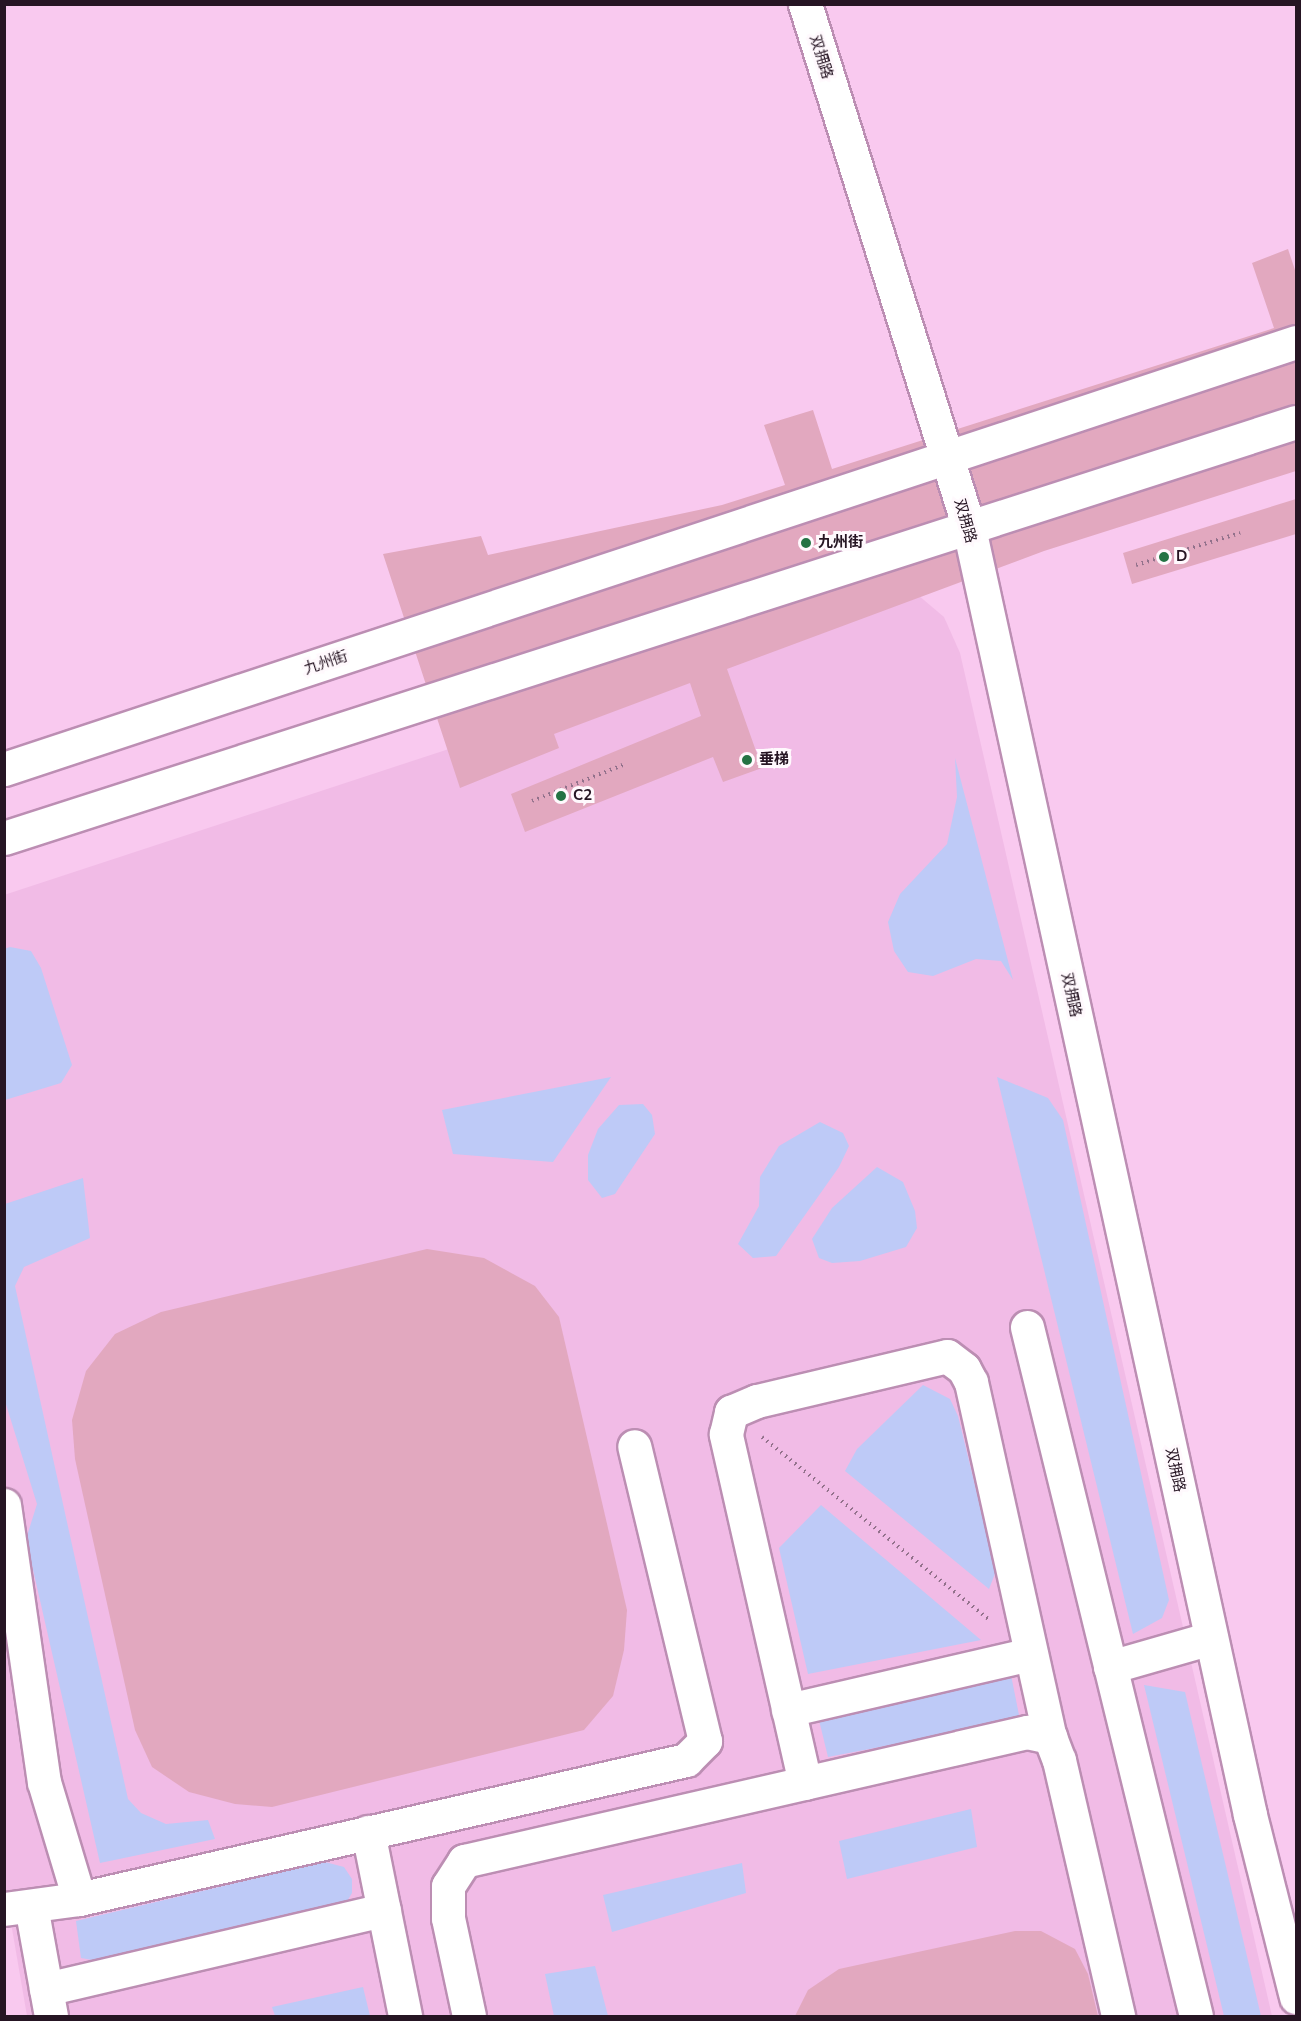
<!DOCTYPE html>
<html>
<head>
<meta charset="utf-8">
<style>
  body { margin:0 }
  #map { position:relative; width:1301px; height:2021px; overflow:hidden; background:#f9c9ef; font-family:"Nunito Sans","Noto Sans SC",sans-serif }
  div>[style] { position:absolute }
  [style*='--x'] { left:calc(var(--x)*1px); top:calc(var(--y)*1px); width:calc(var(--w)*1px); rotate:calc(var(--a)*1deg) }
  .built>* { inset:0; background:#f1bbe6 }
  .green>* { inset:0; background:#becaf7 }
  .building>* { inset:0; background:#e2a8bf }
  .path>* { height:4px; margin-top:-2px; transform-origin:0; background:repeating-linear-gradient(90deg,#92718b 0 1.5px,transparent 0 6px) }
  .roads { filter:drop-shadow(2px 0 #bc8eb3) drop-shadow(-2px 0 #bc8eb3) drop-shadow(0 2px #bc8eb3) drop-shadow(0 -2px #bc8eb3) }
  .minor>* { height:33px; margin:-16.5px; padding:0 16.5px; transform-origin:16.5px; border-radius:16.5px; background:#fff }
  .major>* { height:33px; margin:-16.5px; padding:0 16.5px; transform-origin:16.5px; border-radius:16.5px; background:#fff }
  .dots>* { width:16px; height:16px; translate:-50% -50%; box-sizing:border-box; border:3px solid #fff9fd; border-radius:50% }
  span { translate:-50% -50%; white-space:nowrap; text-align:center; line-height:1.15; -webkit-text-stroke:6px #fff9fd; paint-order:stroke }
  .street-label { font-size:15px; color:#261523 }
  .poi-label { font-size:15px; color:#261523; font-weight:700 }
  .left { translate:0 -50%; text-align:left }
  .frame { position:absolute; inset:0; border:6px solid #261523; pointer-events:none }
</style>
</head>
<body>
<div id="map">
  <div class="built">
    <div style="clip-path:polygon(918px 595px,944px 617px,960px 653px,1272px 2016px,27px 2016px,4px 1882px,4px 895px)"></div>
  </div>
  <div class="green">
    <div style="clip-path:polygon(955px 758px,1013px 980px,1001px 961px,976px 959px,933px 976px,908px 972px,894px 951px,888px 922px,900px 894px,947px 844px,957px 797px)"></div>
    <div style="clip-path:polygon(10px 947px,31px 951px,41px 968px,72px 1065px,61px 1083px,5px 1100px,4px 949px)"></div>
    <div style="clip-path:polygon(611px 1077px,553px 1162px,453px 1154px,442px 1110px)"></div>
    <div style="clip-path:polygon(997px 1077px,1048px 1098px,1063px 1120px,1169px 1600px,1162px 1618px,1133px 1634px)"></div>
    <div style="clip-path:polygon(643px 1104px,652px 1115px,655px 1134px,615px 1194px,602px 1198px,588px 1180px,588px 1155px,598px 1129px,619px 1105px)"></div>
    <div style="clip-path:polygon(820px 1122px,843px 1133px,849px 1146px,839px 1167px,776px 1256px,753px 1258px,738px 1244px,759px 1206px,760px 1177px,779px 1146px)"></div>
    <div style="clip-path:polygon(877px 1167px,903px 1182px,915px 1211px,917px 1228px,906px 1247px,860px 1261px,832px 1263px,819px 1258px,812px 1239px,832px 1208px)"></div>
    <div style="clip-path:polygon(83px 1178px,90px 1238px,24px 1267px,15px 1286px,128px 1799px,141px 1813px,166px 1824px,208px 1820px,215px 1839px,100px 1863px,26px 1539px,37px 1504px,4px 1398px,5px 1204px)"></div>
    <div style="clip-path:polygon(923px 1385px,950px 1399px,958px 1416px,996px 1571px,989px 1589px,845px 1471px,857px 1449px)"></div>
    <div style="clip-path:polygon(821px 1505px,981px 1640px,808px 1674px,779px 1548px)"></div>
    <div style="clip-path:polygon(1011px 1675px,1020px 1720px,828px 1757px,818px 1716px)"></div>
    <div style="clip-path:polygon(1144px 1685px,1185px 1692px,1261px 2016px,1224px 2016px)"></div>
    <div style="clip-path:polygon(971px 1809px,977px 1847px,847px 1879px,839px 1841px)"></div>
    <div style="clip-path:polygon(325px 1862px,344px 1867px,352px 1879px,352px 1893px,343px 1908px,98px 1961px,81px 1958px,76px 1921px)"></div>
    <div style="clip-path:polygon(742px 1863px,746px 1893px,612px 1932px,603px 1895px)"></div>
    <div style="clip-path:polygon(595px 1966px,608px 2016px,554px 2016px,545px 1974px)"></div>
    <div style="clip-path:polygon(363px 1987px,370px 2016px,275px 2016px,272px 2007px)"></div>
  </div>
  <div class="building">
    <div style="clip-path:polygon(1288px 249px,1296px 273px,1296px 471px,1044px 551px,727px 669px,762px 768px,723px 782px,713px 757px,525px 832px,511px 794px,701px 716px,690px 683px,554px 734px,559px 748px,460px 788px,383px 554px,481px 536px,488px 555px,722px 505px,785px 485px,764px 425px,813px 410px,832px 469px,1274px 328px,1252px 263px)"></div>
    <div style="clip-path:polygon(1296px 499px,1296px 534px,1132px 584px,1123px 553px)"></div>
    <div style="clip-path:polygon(427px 1249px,484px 1258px,535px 1286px,559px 1317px,627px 1610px,624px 1650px,613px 1696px,584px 1730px,272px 1807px,235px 1804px,189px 1792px,152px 1767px,135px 1730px,75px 1459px,72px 1420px,86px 1371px,115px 1334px,161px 1312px)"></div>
    <div style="clip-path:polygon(1015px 1931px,1041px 1931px,1075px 1949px,1088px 1974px,1098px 2016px,795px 2016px,808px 1990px,839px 1969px)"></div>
  </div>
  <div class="path">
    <div style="--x:1136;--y:565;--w:109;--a:-17.1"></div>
    <div style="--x:532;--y:801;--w:98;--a:-21.6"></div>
    <div style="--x:762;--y:1437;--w:290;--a:38.8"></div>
  </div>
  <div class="roads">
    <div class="minor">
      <div style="--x:805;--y:4;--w:549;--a:72.62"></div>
      <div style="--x:969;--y:528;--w:1317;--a:77.68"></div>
      <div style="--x:1250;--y:1815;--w:188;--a:75.8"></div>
      <div style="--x:1027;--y:1327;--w:709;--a:76.22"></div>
      <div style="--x:4;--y:1505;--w:280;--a:81.8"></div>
      <div style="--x:44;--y:1782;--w:122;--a:73.3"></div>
      <div style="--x:1110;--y:1667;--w:105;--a:-16"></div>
      <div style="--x:788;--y:1710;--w:249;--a:-13"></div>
      <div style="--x:805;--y:1783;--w:358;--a:-102.8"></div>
      <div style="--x:726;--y:1434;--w:23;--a:-77"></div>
      <div style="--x:731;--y:1412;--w:28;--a:-23"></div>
      <div style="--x:757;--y:1401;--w:195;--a:-13.3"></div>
      <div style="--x:947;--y:1356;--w:21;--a:37"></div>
      <div style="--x:964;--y:1369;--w:15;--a:62"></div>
      <div style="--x:971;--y:1382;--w:364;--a:77.5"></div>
      <div style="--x:368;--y:1832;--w:188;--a:78.6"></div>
      <div style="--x:31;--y:1906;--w:112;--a:79.7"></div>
      <div style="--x:4;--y:1909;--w:76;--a:-7.6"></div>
      <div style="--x:79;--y:1899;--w:623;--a:-12.9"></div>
      <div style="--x:686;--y:1760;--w:27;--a:-45"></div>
      <div style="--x:705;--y:1741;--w:303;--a:-103.5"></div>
      <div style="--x:46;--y:1989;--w:347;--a:-13.2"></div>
      <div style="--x:469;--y:2016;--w:100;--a:-102.1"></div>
      <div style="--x:448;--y:1918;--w:32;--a:-90"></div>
      <div style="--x:448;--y:1886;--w:30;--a:-57"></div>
      <div style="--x:464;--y:1861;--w:578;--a:-12.91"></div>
      <div style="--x:1027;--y:1732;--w:24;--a:12"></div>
      <div style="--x:1050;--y:1737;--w:25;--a:69"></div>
      <div style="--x:1059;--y:1760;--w:263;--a:77"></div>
    </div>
    <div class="major">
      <div style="--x:4;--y:769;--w:1361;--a:-18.29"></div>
      <div style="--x:4;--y:838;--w:1357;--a:-17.85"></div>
    </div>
  </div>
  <div class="dots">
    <div style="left:806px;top:543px;background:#247344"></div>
    <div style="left:1164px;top:557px;background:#247344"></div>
    <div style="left:747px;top:760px;background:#247344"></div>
    <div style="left:561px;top:796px;background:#247344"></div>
  </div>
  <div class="street-label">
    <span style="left:821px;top:57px;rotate:73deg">双拥路</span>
    <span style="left:965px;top:521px;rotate:74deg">双拥路</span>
    <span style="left:326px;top:663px;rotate:-18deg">九州街</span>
    <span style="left:1071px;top:995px;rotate:78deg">双拥路</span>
    <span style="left:1175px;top:1470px;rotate:78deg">双拥路</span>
  </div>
  <div class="poi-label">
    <span class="left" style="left:818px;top:543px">九州街</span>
    <span class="left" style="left:1176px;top:557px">D</span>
    <span class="left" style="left:759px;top:760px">垂梯</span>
    <span class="left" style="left:573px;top:796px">C2</span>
  </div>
  <div class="frame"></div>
</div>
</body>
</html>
